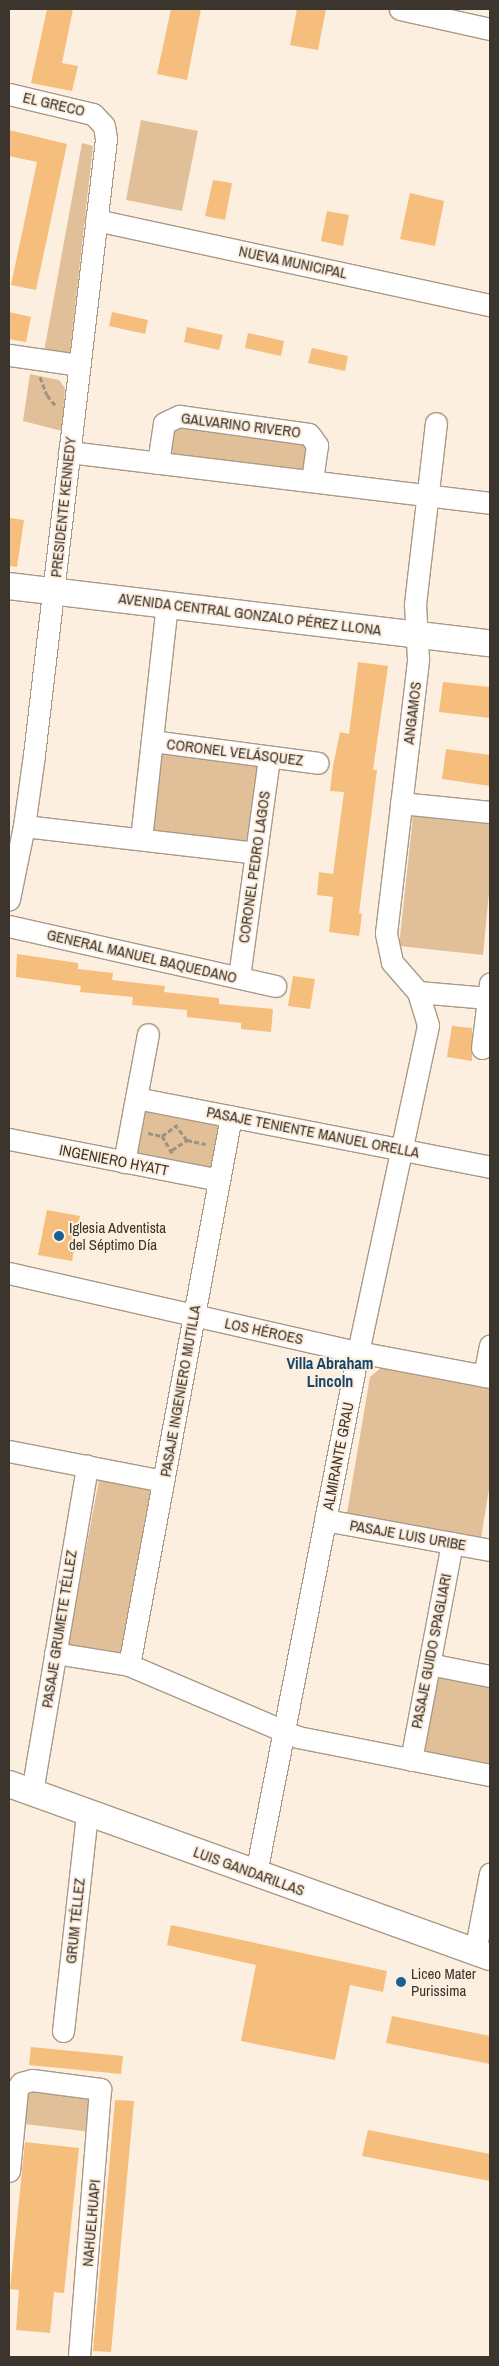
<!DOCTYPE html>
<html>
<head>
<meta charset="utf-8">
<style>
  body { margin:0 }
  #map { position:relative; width:499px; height:2366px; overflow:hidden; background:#fdefdf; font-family:"Archivo Narrow",sans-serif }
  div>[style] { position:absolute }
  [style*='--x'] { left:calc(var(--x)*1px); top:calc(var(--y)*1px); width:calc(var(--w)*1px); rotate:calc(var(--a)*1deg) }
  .green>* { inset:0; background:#e1bf99 }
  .building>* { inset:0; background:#f5be7c }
  .path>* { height:3px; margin-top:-1.5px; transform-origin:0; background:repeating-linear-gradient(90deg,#9b9185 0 5px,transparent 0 7.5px) }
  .roads { filter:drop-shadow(1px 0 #aa9986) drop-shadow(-1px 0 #aa9986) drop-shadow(0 1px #aa9986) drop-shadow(0 -1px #aa9986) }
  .minor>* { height:21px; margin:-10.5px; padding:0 10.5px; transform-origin:10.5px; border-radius:10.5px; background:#fff }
  .tertiary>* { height:26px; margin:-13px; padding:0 13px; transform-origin:13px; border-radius:13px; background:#fff }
  .dots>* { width:14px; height:14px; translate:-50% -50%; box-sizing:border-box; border:2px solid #fdefdf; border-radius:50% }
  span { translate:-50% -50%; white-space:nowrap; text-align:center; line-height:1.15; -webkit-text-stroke:4px #fdefdf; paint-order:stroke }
  .street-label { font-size:15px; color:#3c352d }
  .poi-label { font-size:15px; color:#3c352d }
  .left { translate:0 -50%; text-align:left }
  .neighbourhood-label { font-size:16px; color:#164569; font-weight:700 }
  .frame { position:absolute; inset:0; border:10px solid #3c352d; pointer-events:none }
</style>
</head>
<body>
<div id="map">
  <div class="green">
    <div style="clip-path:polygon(141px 120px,198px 131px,182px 211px,126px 200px)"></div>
    <div style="clip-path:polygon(82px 143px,93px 146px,70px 352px,66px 358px,44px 352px)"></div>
    <div style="clip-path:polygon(30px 374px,59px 380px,65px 388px,62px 431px,23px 421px)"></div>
    <div style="clip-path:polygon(183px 422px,309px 445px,307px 470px,165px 453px,168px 431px)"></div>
    <div style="clip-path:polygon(157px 752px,258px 763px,246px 849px,148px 837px)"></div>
    <div style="clip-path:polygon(413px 816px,490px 823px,490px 882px,483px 955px,399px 946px)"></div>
    <div style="clip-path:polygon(145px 1108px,224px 1123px,217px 1174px,135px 1159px)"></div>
    <div style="clip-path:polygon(381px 1368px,490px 1386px,490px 1483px,480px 1544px,347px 1513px,370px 1377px)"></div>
    <div style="clip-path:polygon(99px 1480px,155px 1491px,127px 1658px,67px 1650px)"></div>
    <div style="clip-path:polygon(432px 1674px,490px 1685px,490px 1766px,418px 1753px)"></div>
    <div style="clip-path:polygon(29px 2085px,96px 2093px,92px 2132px,24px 2124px)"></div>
  </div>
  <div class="building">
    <div style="clip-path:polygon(47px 9px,73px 9px,62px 63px,78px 66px,72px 91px,31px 83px)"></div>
    <div style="clip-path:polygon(171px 9px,201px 9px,187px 80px,157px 74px)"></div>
    <div style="clip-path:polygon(297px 9px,326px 9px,318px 50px,290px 45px)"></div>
    <div style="clip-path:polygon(9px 130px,67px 144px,36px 290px,11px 285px,37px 162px,9px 156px)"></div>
    <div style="clip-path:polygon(213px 180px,232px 183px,225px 220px,205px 216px)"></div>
    <div style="clip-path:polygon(410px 193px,444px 201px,435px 246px,400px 239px)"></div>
    <div style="clip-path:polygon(327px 211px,349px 215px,343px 246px,321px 241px)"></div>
    <div style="clip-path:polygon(9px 312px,31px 317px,26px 342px,9px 339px)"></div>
    <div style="clip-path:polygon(112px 312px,148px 320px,145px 334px,109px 326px)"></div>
    <div style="clip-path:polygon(187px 327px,223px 335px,219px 350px,184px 342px)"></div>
    <div style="clip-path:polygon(248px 333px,284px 341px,281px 356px,245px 348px)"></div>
    <div style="clip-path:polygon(312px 348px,348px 356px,345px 371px,308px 363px)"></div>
    <div style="clip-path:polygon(9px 518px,24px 520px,17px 567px,9px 566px)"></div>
    <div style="clip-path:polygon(358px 662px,388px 666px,373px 770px,377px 770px,359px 913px,362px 914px,359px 936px,329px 932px,333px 897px,317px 895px,319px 872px,333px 874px,344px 792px,330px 791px,333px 766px,340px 732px,349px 734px)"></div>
    <div style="clip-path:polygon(443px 682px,490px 687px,490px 718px,439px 712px)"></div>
    <div style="clip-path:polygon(446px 749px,490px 755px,490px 786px,442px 779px)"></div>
    <div style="clip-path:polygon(17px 954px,78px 963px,78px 969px,113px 973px,112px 980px,165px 986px,164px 992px,219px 998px,219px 1004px,273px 1009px,271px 1032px,241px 1029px,241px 1023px,187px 1017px,187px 1010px,132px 1005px,133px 997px,80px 992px,81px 986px,16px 977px)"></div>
    <div style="clip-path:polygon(293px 976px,315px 979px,310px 1009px,288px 1006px)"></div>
    <div style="clip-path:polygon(452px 1026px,472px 1028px,472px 1061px,447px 1057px)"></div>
    <div style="clip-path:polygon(47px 1210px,80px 1216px,72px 1261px,38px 1255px)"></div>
    <div style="clip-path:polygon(171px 1925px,387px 1971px,383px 1992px,350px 1985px,335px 2060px,241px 2041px,256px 1965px,167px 1945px)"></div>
    <div style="clip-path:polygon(392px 2016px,490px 2036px,490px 2064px,386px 2043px)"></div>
    <div style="clip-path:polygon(31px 2047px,123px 2056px,121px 2074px,29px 2065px)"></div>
    <div style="clip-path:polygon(115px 2100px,134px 2101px,111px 2352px,93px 2351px)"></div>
    <div style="clip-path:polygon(368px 2130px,490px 2154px,490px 2181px,362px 2156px)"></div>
    <div style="clip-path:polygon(25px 2142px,79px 2148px,64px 2293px,54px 2292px,50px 2333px,16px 2330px,19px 2290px,10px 2289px)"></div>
  </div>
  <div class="path">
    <div style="--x:40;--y:377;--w:19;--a:69"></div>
    <div style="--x:47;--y:395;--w:14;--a:51"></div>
    <div style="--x:148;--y:1133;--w:14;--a:12"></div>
    <div style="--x:187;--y:1140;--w:19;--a:12"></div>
    <div style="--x:172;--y:1150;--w:18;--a:-34"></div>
    <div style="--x:187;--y:1140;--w:16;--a:-128"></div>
    <div style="--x:172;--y:1153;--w:20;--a:-120"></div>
    <div style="--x:162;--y:1136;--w:19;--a:-36"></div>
  </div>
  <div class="roads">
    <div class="minor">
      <div style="--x:400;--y:9;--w:92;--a:12.5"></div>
      <div style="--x:9;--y:94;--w:86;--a:13.4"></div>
      <div style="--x:93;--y:114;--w:16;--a:47"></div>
      <div style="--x:104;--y:126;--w:13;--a:81"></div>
      <div style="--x:106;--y:139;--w:620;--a:96.67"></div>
      <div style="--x:34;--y:755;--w:72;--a:98"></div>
      <div style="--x:24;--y:826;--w:75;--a:101.6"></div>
      <div style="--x:96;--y:220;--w:403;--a:12.2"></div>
      <div style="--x:9;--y:355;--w:70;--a:8.2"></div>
      <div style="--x:69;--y:452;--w:424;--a:6.9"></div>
      <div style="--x:158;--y:463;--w:40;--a:-81.5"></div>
      <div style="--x:164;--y:423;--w:17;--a:-25"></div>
      <div style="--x:179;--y:416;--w:131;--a:7.9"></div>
      <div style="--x:309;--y:434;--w:14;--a:54"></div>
      <div style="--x:317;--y:445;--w:36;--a:98"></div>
      <div style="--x:152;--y:741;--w:167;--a:7.5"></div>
      <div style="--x:401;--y:803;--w:89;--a:5.8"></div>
      <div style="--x:24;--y:826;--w:234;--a:6.6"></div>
      <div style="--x:141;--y:839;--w:235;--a:-83.7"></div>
      <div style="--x:9;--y:926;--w:273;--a:12.7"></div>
      <div style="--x:239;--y:977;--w:222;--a:-82.2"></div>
      <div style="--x:418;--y:992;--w:70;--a:4.9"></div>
      <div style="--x:482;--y:1048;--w:65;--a:-83"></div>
      <div style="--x:136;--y:1098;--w:361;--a:11"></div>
      <div style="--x:9;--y:1139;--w:214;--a:11"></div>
      <div style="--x:124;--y:1162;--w:130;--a:-79.4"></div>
      <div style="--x:9;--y:1273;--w:358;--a:12.8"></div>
      <div style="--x:358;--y:1352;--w:134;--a:10.7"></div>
      <div style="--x:484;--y:1376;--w:31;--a:-79"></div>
      <div style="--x:9;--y:1451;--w:157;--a:11"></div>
      <div style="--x:325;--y:1520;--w:168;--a:10.3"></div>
      <div style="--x:55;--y:1653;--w:75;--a:9.2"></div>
      <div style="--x:129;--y:1665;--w:184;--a:23.1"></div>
      <div style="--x:298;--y:1737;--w:196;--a:11.2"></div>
      <div style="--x:429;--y:1664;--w:62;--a:11.1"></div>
      <div style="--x:129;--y:1665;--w:558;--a:-79.47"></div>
      <div style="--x:411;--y:1760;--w:221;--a:-79.3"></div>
      <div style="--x:32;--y:1792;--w:331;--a:-80.4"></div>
      <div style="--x:256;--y:1873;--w:531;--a:-78.92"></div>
      <div style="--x:358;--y:1352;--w:334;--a:-77.9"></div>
      <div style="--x:428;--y:1025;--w:34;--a:-107"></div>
      <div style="--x:418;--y:992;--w:40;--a:-131"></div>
      <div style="--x:392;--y:962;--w:30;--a:-102"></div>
      <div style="--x:386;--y:933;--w:276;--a:-83.3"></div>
      <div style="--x:418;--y:659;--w:55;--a:-93.1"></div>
      <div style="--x:415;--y:604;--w:182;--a:-83.4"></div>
      <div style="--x:475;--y:1952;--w:80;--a:-79.2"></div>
      <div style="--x:63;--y:2031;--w:220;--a:-83.7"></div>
      <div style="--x:9;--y:2171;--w:82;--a:-84.4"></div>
      <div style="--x:17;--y:2089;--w:7;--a:-56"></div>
      <div style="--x:21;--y:2083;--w:11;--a:-15"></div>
      <div style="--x:32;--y:2080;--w:69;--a:7.5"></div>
      <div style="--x:100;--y:2089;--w:269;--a:94.5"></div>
    </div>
    <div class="tertiary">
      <div style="--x:9;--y:586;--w:484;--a:6.8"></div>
      <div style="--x:9;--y:1784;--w:511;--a:19.78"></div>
    </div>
  </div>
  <div class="dots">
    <div style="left:59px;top:1236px;background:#196094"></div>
    <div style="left:401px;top:1982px;background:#196094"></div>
  </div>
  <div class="street-label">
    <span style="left:54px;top:104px;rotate:13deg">EL GRECO</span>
    <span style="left:293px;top:262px;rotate:12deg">NUEVA MUNICIPAL</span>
    <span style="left:241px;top:425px;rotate:7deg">GALVARINO RIVERO</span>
    <span style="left:63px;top:507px;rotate:-84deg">PRESIDENTE KENNEDY</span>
    <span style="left:250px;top:614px;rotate:7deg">AVENIDA CENTRAL GONZALO PÉREZ LLONA</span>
    <span style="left:412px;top:713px;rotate:-83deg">ANGAMOS</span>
    <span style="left:235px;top:752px;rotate:7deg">CORONEL VELÁSQUEZ</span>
    <span style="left:254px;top:867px;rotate:-82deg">CORONEL PEDRO LAGOS</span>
    <span style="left:142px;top:956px;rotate:13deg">GENERAL MANUEL BAQUEDANO</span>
    <span style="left:313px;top:1132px;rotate:11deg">PASAJE TENIENTE MANUEL ORELLA</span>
    <span style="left:114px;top:1160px;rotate:11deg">INGENIERO HYATT</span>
    <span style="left:264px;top:1331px;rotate:12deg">LOS HÉROES</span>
    <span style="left:180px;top:1391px;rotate:-80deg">PASAJE INGENIERO MUTILLA</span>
    <span style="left:338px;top:1456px;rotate:-79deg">ALMIRANTE GRAU</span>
    <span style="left:408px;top:1535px;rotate:10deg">PASAJE LUIS URIBE</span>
    <span style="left:59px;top:1629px;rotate:-81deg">PASAJE GRUMETE TÉLLEZ</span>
    <span style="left:431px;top:1651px;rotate:-79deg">PASAJE GUIDO SPAGLIARI</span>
    <span style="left:249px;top:1871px;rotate:20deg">LUIS GANDARILLAS</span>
    <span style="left:75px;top:1921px;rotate:-84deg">GRUM TÉLLEZ</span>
    <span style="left:91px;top:2223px;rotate:-85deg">NAHUELHUAPI</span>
  </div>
  <div class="poi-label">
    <span class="left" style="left:69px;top:1236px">Iglesia Adventista<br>del Séptimo Día</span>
    <span class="left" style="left:411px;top:1982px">Liceo Mater<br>Purissima</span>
  </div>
  <div class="neighbourhood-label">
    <span style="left:330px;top:1372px">Villa Abraham<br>Lincoln</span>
  </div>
  <div class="frame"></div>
</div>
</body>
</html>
